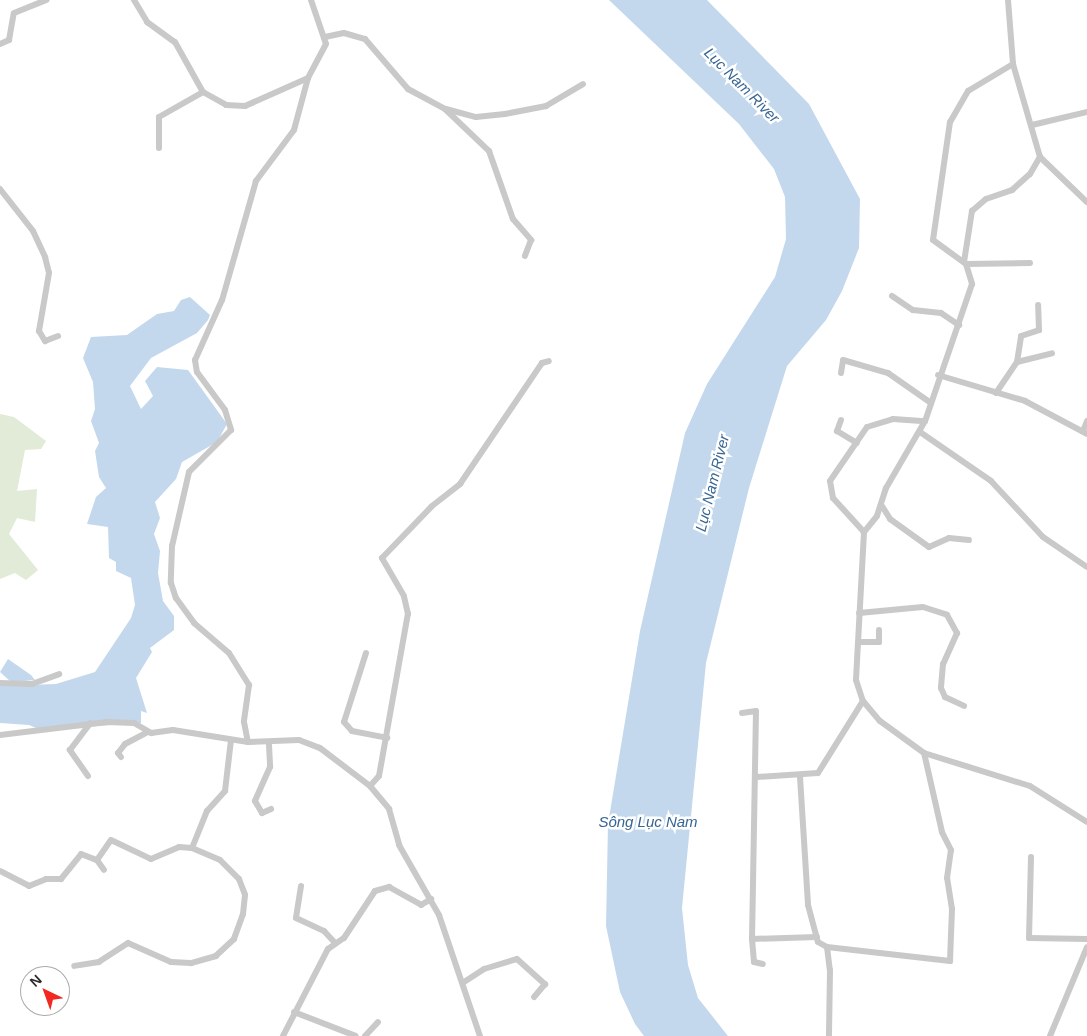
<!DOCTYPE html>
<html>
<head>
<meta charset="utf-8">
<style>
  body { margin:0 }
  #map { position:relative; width:1087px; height:1036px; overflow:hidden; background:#fff; font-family:Helvetica,sans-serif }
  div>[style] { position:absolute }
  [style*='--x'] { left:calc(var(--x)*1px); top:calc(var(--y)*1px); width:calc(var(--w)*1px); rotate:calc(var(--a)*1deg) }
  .green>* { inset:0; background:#e1ebd8 }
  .water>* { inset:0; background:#c3d8ed }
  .street>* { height:6px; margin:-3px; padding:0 3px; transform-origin:3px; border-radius:3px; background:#c9c9c9 }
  span { translate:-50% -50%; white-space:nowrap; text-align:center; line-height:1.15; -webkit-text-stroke:5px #fff; paint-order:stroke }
  .water-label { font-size:15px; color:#366593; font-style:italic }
  .north { position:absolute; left:20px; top:966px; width:50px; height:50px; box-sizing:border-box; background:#fff; border:1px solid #ababab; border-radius:50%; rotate:318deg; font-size:14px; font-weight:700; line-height:20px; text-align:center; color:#2c2c2c }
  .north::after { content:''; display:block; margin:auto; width:18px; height:22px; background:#f12921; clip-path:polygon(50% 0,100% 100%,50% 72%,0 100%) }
</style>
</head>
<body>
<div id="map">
  <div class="green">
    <div style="clip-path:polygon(0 414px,14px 417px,46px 441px,41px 449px,25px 450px,17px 491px,37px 489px,35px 522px,17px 518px,9px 534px,38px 570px,26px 580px,15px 573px,0 579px)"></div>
  </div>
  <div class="water">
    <div style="clip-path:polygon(609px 0,707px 0,809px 104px,860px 199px,859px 248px,842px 291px,826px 320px,787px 366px,749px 488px,706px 663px,682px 908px,688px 965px,698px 998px,728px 1036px,644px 1036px,635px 1024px,620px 992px,606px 926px,608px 824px,640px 631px,685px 433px,707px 384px,775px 277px,786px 239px,785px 197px,774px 169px,739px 124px)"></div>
    <div style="clip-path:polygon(190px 297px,210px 315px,208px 320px,197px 333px,151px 358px,130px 386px,141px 409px,153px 396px,145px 381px,157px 367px,188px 370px,227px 424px,217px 442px,182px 462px,176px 479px,155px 502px,160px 518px,154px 534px,160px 551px,158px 573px,163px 601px,174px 616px,174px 630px,150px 648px,152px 652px,136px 678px,147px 713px,141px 711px,141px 723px,41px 730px,29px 725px,0 723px,0 686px,56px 684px,95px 672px,131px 618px,135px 605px,131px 578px,116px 571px,116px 562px,109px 558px,108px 527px,87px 524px,96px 497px,106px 488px,99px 477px,95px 451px,99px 443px,91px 421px,95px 409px,93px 382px,83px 358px,91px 337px,127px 335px,157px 314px,174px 311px,181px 300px)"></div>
    <div style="clip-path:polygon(8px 659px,31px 675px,35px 680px,11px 682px,0 672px)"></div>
  </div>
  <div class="street">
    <div style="--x:134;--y:0;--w:26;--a:59"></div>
    <div style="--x:147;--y:22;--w:34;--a:36"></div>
    <div style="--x:175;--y:42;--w:57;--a:60.8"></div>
    <div style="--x:311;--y:0;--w:46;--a:71.2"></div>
    <div style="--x:326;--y:44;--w:38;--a:118"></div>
    <div style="--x:308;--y:78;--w:54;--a:105.1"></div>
    <div style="--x:294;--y:130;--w:64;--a:126.7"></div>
    <div style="--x:256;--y:181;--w:124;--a:105.9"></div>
    <div style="--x:222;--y:300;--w:66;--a:114.2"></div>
    <div style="--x:195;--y:360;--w:12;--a:81"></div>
    <div style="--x:197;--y:372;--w:47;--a:53.6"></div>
    <div style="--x:225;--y:410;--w:21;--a:73"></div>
    <div style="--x:231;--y:430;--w:59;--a:135"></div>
    <div style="--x:189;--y:472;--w:76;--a:102.9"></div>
    <div style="--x:172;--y:546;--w:37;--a:92"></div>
    <div style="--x:171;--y:583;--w:16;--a:72"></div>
    <div style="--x:176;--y:598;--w:31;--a:54"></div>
    <div style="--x:194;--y:623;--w:46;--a:40.6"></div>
    <div style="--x:229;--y:653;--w:38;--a:58"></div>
    <div style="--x:249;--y:685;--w:37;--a:98"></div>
    <div style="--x:244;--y:722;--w:20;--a:79"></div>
    <div style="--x:248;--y:742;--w:51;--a:-2.2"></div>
    <div style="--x:299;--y:740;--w:22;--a:21"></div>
    <div style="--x:320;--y:748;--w:63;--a:37.2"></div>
    <div style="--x:370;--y:786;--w:13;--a:-48"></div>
    <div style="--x:379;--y:776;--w:165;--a:-79.9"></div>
    <div style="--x:408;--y:614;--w:18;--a:-103"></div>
    <div style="--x:404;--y:596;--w:44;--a:-120.1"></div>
    <div style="--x:382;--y:558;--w:72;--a:-46.1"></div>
    <div style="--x:432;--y:506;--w:36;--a:-38"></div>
    <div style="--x:460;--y:484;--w:146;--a:-55.9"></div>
    <div style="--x:542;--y:363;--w:7;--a:-16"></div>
    <div style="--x:1008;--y:0;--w:64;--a:85.5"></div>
    <div style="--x:1013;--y:64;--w:52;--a:149"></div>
    <div style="--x:968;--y:91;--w:36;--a:120"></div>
    <div style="--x:950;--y:122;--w:119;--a:98.2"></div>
    <div style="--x:933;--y:240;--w:41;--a:36"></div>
    <div style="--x:966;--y:264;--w:21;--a:73"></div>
    <div style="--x:972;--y:284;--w:145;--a:108.9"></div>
    <div style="--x:925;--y:421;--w:78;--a:120.2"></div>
    <div style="--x:886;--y:488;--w:29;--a:108"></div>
    <div style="--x:877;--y:516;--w:21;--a:129"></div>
    <div style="--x:864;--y:532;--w:148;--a:93.1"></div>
    <div style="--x:856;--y:680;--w:22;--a:72"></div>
    <div style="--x:863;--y:701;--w:26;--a:50"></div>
    <div style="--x:880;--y:721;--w:54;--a:36"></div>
    <div style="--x:924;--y:753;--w:111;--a:17.3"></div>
    <div style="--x:1030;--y:786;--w:67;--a:32.3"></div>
    <div style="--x:325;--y:37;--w:19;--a:-12"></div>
    <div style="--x:344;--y:33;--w:22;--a:16"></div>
    <div style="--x:365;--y:39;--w:66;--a:49.3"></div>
    <div style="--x:408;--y:89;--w:42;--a:28.4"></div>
    <div style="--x:445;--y:109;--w:61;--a:43.7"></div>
    <div style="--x:489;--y:151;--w:72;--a:70.6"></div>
    <div style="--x:513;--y:219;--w:28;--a:49"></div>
    <div style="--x:531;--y:240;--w:17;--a:111"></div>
    <div style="--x:0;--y:44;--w:10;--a:-24"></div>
    <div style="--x:9;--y:40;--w:27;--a:-80"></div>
    <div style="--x:14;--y:13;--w:35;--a:-22"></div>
    <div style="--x:446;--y:109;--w:31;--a:15"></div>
    <div style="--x:476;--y:117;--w:29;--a:-6"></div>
    <div style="--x:505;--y:114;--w:42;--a:-11"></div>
    <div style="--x:546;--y:106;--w:43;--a:-30.7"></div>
    <div style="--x:1032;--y:125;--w:57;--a:-13.3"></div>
    <div style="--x:159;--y:148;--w:31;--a:-90"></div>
    <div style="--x:159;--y:117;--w:51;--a:-29.6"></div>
    <div style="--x:203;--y:92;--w:26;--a:29"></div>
    <div style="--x:226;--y:105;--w:19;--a:3"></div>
    <div style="--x:245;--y:106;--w:69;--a:-24"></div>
    <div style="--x:1040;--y:157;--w:65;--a:43.8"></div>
    <div style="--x:0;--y:189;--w:53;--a:51.8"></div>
    <div style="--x:33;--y:231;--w:29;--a:65"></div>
    <div style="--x:45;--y:257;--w:16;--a:76"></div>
    <div style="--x:49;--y:273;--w:59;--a:99.8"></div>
    <div style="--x:39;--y:331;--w:12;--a:59"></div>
    <div style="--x:45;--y:341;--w:14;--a:-21"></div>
    <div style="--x:964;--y:262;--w:52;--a:-81.1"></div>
    <div style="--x:972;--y:211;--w:18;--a:-41"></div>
    <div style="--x:986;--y:199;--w:28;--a:-19"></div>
    <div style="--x:1012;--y:190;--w:24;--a:-42"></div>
    <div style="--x:1030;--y:174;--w:20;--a:-60"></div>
    <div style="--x:1040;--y:157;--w:97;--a:-106.2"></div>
    <div style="--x:966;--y:264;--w:64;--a:-0.9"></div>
    <div style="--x:892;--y:296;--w:25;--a:34"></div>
    <div style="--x:913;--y:310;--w:28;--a:6"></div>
    <div style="--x:941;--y:313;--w:22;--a:34"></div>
    <div style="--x:1017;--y:362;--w:36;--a:-14"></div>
    <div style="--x:841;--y:373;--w:13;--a:-81"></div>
    <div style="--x:843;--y:360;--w:47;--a:16.1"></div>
    <div style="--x:888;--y:373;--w:52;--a:34.9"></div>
    <div style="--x:938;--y:375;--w:91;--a:16.6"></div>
    <div style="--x:1025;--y:401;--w:70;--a:28"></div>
    <div style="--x:996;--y:393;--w:37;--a:-56"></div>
    <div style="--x:1017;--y:362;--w:26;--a:-81"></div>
    <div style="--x:1021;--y:336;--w:19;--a:-18"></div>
    <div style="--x:1039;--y:330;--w:25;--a:-92"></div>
    <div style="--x:841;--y:420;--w:12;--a:110"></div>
    <div style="--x:837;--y:431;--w:23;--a:31"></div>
    <div style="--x:1083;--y:431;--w:11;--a:-68"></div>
    <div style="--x:920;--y:432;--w:86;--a:34.6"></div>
    <div style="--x:991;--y:481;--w:76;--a:47.1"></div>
    <div style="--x:1043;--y:537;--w:53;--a:34.3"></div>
    <div style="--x:882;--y:506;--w:15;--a:58"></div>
    <div style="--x:890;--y:519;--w:48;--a:35.7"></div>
    <div style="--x:929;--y:547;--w:22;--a:-24"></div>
    <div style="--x:949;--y:538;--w:20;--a:6"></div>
    <div style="--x:864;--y:532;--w:46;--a:-132.4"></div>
    <div style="--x:833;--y:498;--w:17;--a:-100"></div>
    <div style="--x:830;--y:481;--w:65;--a:-55.6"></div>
    <div style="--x:867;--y:427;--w:27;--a:-17"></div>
    <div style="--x:893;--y:419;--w:32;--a:4"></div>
    <div style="--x:859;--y:613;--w:64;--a:-5.4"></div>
    <div style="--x:923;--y:607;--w:25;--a:18"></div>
    <div style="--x:947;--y:615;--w:21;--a:61"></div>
    <div style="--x:957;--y:633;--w:34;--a:114"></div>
    <div style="--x:943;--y:664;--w:24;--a:95"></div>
    <div style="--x:941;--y:688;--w:10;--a:66"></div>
    <div style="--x:945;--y:697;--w:21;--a:25"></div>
    <div style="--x:860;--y:642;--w:19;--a:0"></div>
    <div style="--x:879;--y:642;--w:12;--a:-90"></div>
    <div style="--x:366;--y:653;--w:72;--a:107.7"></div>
    <div style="--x:344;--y:722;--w:12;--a:48"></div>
    <div style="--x:352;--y:731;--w:36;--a:11"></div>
    <div style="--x:0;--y:683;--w:32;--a:2"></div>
    <div style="--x:32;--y:684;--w:29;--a:-20"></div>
    <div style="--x:742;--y:713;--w:14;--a:-8"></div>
    <div style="--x:756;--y:711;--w:228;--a:91"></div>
    <div style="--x:752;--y:939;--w:23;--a:85"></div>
    <div style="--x:754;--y:962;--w:9;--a:13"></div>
    <div style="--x:0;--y:735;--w:108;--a:-6.9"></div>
    <div style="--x:107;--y:722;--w:27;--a:2"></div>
    <div style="--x:134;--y:723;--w:20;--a:30"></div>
    <div style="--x:151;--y:733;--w:22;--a:-8"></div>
    <div style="--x:173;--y:730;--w:76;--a:9.1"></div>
    <div style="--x:269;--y:745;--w:22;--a:87"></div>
    <div style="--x:270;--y:767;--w:37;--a:114"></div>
    <div style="--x:255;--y:801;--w:14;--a:60"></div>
    <div style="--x:262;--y:813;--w:10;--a:-24"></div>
    <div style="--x:121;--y:757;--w:5;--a:-127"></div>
    <div style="--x:118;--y:753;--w:11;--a:-52"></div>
    <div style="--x:125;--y:744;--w:26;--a:-28"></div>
    <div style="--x:88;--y:776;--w:32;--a:-125"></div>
    <div style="--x:70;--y:750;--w:34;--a:-53"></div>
    <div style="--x:757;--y:777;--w:61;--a:-3.8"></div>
    <div style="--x:818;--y:773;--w:85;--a:-58"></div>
    <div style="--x:800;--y:777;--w:128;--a:86.4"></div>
    <div style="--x:808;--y:905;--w:38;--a:75"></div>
    <div style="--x:818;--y:942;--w:10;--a:29"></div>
    <div style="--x:827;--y:947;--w:23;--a:83"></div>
    <div style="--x:830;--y:970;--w:66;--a:90.9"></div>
    <div style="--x:370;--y:786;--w:30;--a:50"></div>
    <div style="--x:389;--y:809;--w:37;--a:74"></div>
    <div style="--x:399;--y:845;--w:81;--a:60.3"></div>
    <div style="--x:439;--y:915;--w:128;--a:71.3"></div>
    <div style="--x:192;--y:848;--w:40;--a:-68"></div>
    <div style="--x:207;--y:811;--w:27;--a:-48"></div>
    <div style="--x:225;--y:791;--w:51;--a:-83.3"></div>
    <div style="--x:1031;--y:857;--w:81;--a:91.4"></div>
    <div style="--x:1029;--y:938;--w:58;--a:1"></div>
    <div style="--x:97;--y:860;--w:12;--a:55"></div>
    <div style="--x:0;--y:871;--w:33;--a:27"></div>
    <div style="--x:29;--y:886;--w:18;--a:-22"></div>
    <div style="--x:46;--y:879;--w:15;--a:0"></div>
    <div style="--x:61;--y:879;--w:32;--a:-51"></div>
    <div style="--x:81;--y:854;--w:17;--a:21"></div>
    <div style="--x:97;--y:860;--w:24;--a:-55"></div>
    <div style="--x:111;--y:840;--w:44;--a:25.4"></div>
    <div style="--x:151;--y:859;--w:30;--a:-23"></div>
    <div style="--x:179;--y:847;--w:13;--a:4"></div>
    <div style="--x:192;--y:848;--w:30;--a:23"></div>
    <div style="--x:220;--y:860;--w:27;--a:45"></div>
    <div style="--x:239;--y:879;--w:17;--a:69"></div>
    <div style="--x:245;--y:895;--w:19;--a:96"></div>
    <div style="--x:243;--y:914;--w:27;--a:110"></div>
    <div style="--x:234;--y:939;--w:25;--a:137"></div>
    <div style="--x:216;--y:956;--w:26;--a:164"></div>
    <div style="--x:191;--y:963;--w:20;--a:-177"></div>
    <div style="--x:171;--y:962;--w:47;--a:-156.2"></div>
    <div style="--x:128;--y:943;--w:35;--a:147"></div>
    <div style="--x:99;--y:962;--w:25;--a:171"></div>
    <div style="--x:301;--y:886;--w:32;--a:99"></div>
    <div style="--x:296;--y:918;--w:31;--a:25"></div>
    <div style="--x:324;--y:931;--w:16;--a:47"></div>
    <div style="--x:752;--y:939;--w:65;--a:-1.8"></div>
    <div style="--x:827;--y:947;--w:124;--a:6.5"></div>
    <div style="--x:950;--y:961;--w:52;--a:-87.8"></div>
    <div style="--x:952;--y:909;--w:31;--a:-99"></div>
    <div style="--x:947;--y:878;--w:28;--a:-82"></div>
    <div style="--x:951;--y:850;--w:20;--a:-117"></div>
    <div style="--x:942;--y:832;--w:81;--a:-102.8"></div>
    <div style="--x:464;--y:982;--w:24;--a:-33"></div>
    <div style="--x:484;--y:969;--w:34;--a:-17"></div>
    <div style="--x:517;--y:959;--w:38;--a:42"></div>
    <div style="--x:545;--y:984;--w:17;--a:130"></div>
    <div style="--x:294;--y:1012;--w:66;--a:21.2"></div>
    <div style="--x:283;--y:1036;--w:98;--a:-62.7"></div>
    <div style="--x:328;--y:949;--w:19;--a:-35"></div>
    <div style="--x:344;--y:938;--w:56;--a:-56.6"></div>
    <div style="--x:375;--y:891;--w:15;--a:-16"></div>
    <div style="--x:389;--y:887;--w:37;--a:29"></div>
    <div style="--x:421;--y:905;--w:12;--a:-31"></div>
    <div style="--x:365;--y:1036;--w:19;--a:-47"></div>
    <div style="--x:1050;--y:1036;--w:96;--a:-67.4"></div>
  </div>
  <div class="water-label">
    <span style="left:742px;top:85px;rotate:45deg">Lục Nam River</span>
    <span style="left:712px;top:483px;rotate:-76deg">Lục Nam River</span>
    <span style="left:648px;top:822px">Sông Lục Nam</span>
  </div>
  <div class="north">N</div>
</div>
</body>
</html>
